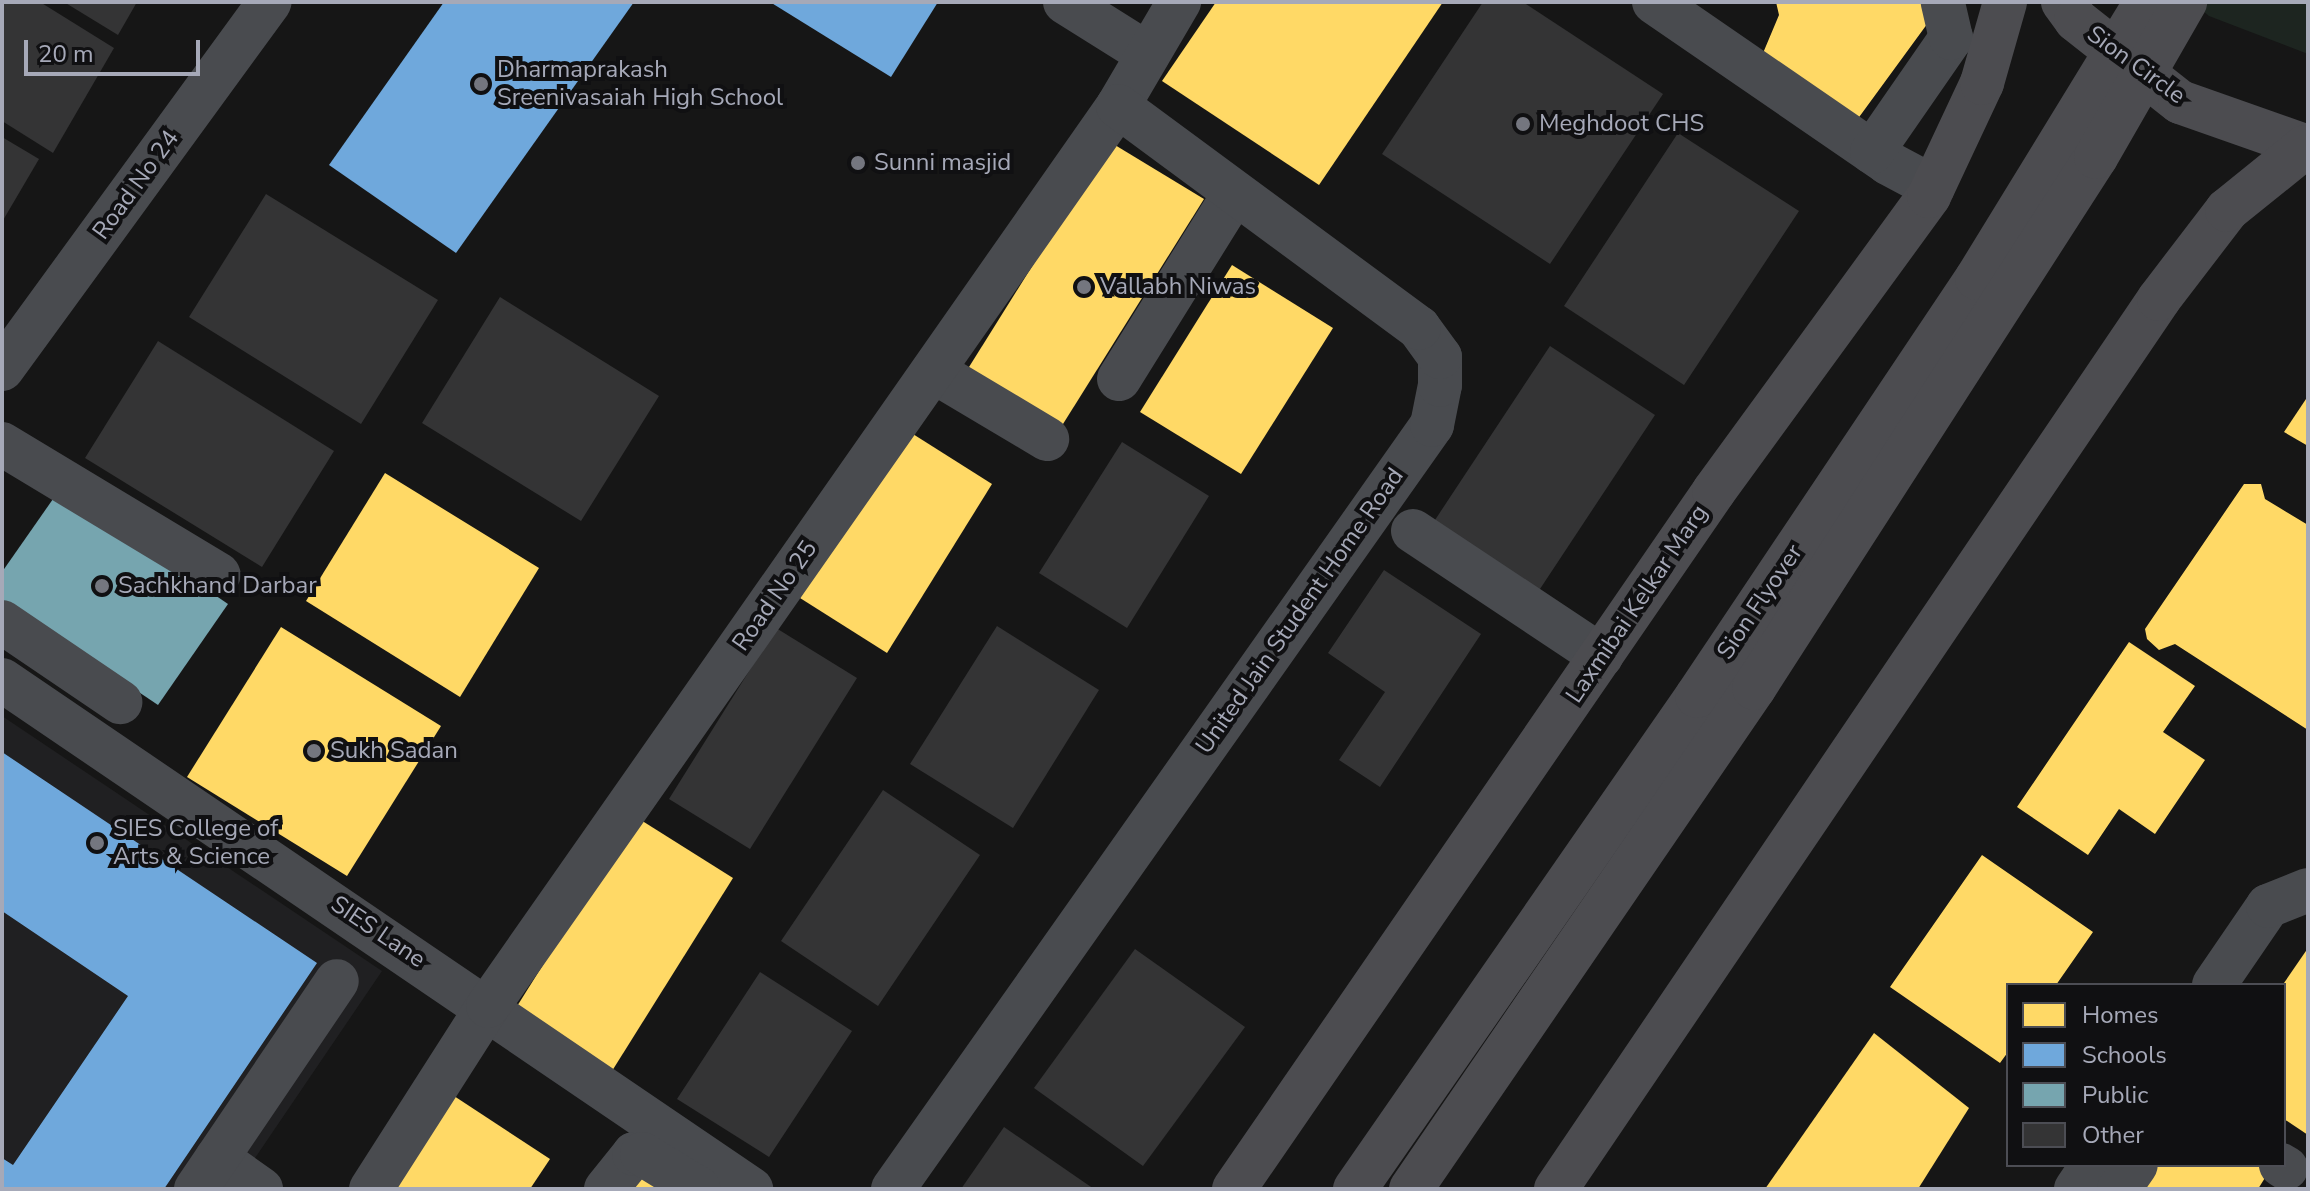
<!DOCTYPE html>
<html>
<head>
<meta charset="utf-8">
<style>
  body { margin:0 }
  #map { position:relative; width:2310px; height:1191px; overflow:hidden; background:#161616; font-family:"Nunito Sans",sans-serif }
  div>[style] { position:absolute }
  [style*='--x'] { left:calc(var(--x)*1px); top:calc(var(--y)*1px); width:calc(var(--w)*1px); rotate:calc(var(--a)*1deg) }
  .built>* { inset:0; background:#202022 }
  .green>* { inset:0; background:#1d2520 }
  .homes>* { inset:0; background:#ffd966 }
  .schools>* { inset:0; background:#6fa8dc }
  .public>* { inset:0; background:#76a5af }
  .building>* { inset:0; background:#343435 }
  .minor>* { height:44px; margin:-22px; padding:0 22px; transform-origin:22px; border-radius:22px; background:#494b4f }
  .major>* { height:44px; margin:-22px; padding:0 22px; transform-origin:22px; border-radius:22px; background:#4c4c50 }
  .highway-bridge>* { height:44px; margin:-22px; padding:0 22px; transform-origin:22px; border-radius:22px; background:#4c4c50 }
  .dots>* { width:22px; height:22px; translate:-50% -50%; box-sizing:border-box; border:4px solid #101012; border-radius:50% }
  span { translate:-50% -50%; white-space:nowrap; text-align:center; line-height:1.15; -webkit-text-stroke:8px #101012; paint-order:stroke }
  .street-label { font-size:24px; color:#a6a9b8 }
  .poi-label { font-size:24px; color:#a6a9b8 }
  .left { translate:0 -50%; text-align:left }
  .frame { position:absolute; inset:0; border:4px solid #a6a9b8; pointer-events:none }
  .legend { position:absolute; left:2006px; top:983px; width:280px; height:184px; box-sizing:border-box; background:#101012; border:2px solid #4c4d54; margin:0; padding:10px 14px; list-style:none; font-size:24px; color:#a6a9b8 }
  .legend li { display:flex; align-items:center; gap:16px; height:40px }
  .legend b { width:40px; border:2px solid #4c4d54 }
  .scale { position:absolute; left:24px; top:40px; width:176px; height:36px; box-sizing:border-box; border:4px solid #a6a9b8; border-top:0; padding-left:10px; font-size:24px; line-height:28px; white-space:nowrap; color:#a6a9b8; -webkit-text-stroke:6px #101012; paint-order:stroke }
</style>
</head>
<body>
<div id="map">
  <div class="built">
    <div style="clip-path:polygon(2px 716px,382px 971px,234px 1189px,2px 1189px)"></div>
  </div>
  <div class="green">
    <div style="clip-path:polygon(2192px 2px,2308px 2px,2308px 54px,2209px 16px)"></div>
  </div>
  <div class="homes">
    <div style="clip-path:polygon(1216px 2px,1443px 2px,1319px 185px,1162px 81px)"></div>
    <div style="clip-path:polygon(1776px 2px,1924px 2px,1933px 16px,1846px 135px,1758px 65px,1779px 15px)"></div>
    <div style="clip-path:polygon(1110px 142px,1204px 199px,1058px 432px,964px 375px)"></div>
    <div style="clip-path:polygon(1232px 265px,1333px 328px,1241px 474px,1140px 412px)"></div>
    <div style="clip-path:polygon(2308px 396px,2308px 446px,2284px 432px)"></div>
    <div style="clip-path:polygon(905px 429px,992px 484px,887px 653px,800px 598px)"></div>
    <div style="clip-path:polygon(385px 473px,539px 568px,460px 697px,306px 601px)"></div>
    <div style="clip-path:polygon(2244px 484px,2261px 484px,2265px 499px,2308px 525px,2308px 730px,2175px 644px,2159px 650px,2147px 639px,2145px 629px)"></div>
    <div style="clip-path:polygon(281px 627px,441px 726px,347px 876px,187px 777px)"></div>
    <div style="clip-path:polygon(2129px 642px,2195px 686px,2163px 732px,2205px 760px,2155px 834px,2119px 809px,2088px 855px,2017px 807px)"></div>
    <div style="clip-path:polygon(636px 817px,733px 878px,612px 1071px,514px 1011px)"></div>
    <div style="clip-path:polygon(1982px 855px,2093px 932px,2056px 985px,2008px 985px,2008px 1052px,2000px 1063px,1890px 987px)"></div>
    <div style="clip-path:polygon(2308px 948px,2308px 1135px,2284px 1119px,2284px 983px)"></div>
    <div style="clip-path:polygon(1874px 1033px,1969px 1108px,1918px 1189px,1765px 1189px)"></div>
    <div style="clip-path:polygon(451px 1094px,550px 1159px,530px 1189px,386px 1189px)"></div>
    <div style="clip-path:polygon(645px 1164px,681px 1189px,628px 1189px)"></div>
    <div style="clip-path:polygon(2148px 1165px,2256px 1165px,2268px 1173px,2258px 1189px,2132px 1189px)"></div>
  </div>
  <div class="schools">
    <div style="clip-path:polygon(444px 2px,634px 2px,456px 253px,329px 165px)"></div>
    <div style="clip-path:polygon(770px 2px,938px 2px,891px 77px)"></div>
    <div style="clip-path:polygon(2px 752px,317px 963px,164px 1189px,2px 1189px,2px 1158px,13px 1165px,128px 996px,2px 911px)"></div>
  </div>
  <div class="public">
    <div style="clip-path:polygon(60px 489px,228px 604px,158px 705px,2px 600px,2px 572px)"></div>
  </div>
  <div class="building">
    <div style="clip-path:polygon(2px 2px,40px 2px,114px 48px,53px 153px,2px 121px)"></div>
    <div style="clip-path:polygon(64px 2px,137px 2px,118px 35px)"></div>
    <div style="clip-path:polygon(1483px 2px,1523px 2px,1663px 94px,1550px 264px,1382px 154px)"></div>
    <div style="clip-path:polygon(1678px 133px,1799px 211px,1684px 385px,1564px 306px)"></div>
    <div style="clip-path:polygon(2px 137px,39px 159px,2px 222px)"></div>
    <div style="clip-path:polygon(266px 194px,438px 300px,361px 424px,189px 317px)"></div>
    <div style="clip-path:polygon(500px 297px,659px 396px,581px 521px,422px 423px)"></div>
    <div style="clip-path:polygon(158px 341px,334px 451px,262px 567px,85px 458px)"></div>
    <div style="clip-path:polygon(1550px 346px,1655px 415px,1538px 592px,1433px 523px)"></div>
    <div style="clip-path:polygon(1122px 442px,1209px 496px,1127px 628px,1039px 573px)"></div>
    <div style="clip-path:polygon(1384px 570px,1481px 634px,1380px 787px,1339px 760px,1385px 692px,1328px 653px)"></div>
    <div style="clip-path:polygon(997px 626px,1099px 690px,1013px 828px,910px 764px)"></div>
    <div style="clip-path:polygon(776px 628px,857px 678px,750px 849px,669px 799px)"></div>
    <div style="clip-path:polygon(883px 790px,980px 855px,878px 1006px,781px 941px)"></div>
    <div style="clip-path:polygon(1135px 949px,1245px 1027px,1143px 1166px,1034px 1088px)"></div>
    <div style="clip-path:polygon(760px 972px,852px 1031px,769px 1157px,677px 1099px)"></div>
    <div style="clip-path:polygon(1004px 1127px,1094px 1189px,961px 1189px)"></div>
  </div>
  <div class="minor">
    <div style="--x:1065;--y:2;--w:98;--a:32.1"></div>
    <div style="--x:1654;--y:2;--w:284;--a:34.5"></div>
    <div style="--x:1888;--y:163;--w:51;--a:28.1"></div>
    <div style="--x:1872;--y:152;--w:139;--a:-55.3"></div>
    <div style="--x:1951;--y:38;--w:37;--a:-103"></div>
    <div style="--x:2;--y:369;--w:454;--a:-53.9"></div>
    <div style="--x:933;--y:371;--w:133;--a:30.8"></div>
    <div style="--x:1119;--y:379;--w:219;--a:-58.1"></div>
    <div style="--x:2;--y:444;--w:253;--a:31.1"></div>
    <div style="--x:1413;--y:531;--w:226;--a:33.6"></div>
    <div style="--x:2;--y:622;--w:143;--a:34.1"></div>
    <div style="--x:2;--y:680;--w:906;--a:34.2"></div>
    <div style="--x:2214;--y:985;--w:96;--a:-55.6"></div>
    <div style="--x:2268;--y:906;--w:43;--a:-21.8"></div>
    <div style="--x:217;--y:1158;--w:54;--a:35.2"></div>
    <div style="--x:2281;--y:1165;--w:6;--a:31"></div>
    <div style="--x:196;--y:1189;--w:251;--a:-55.9"></div>
    <div style="--x:371;--y:1189;--w:217;--a:-57.4"></div>
    <div style="--x:488;--y:1006;--w:1099;--a:-55.01"></div>
    <div style="--x:1118;--y:106;--w:121;--a:-59.6"></div>
    <div style="--x:606;--y:1189;--w:45;--a:-51.3"></div>
    <div style="--x:634;--y:1154;--w:8;--a:0"></div>
    <div style="--x:642;--y:1154;--w:66;--a:31.3"></div>
    <div style="--x:893;--y:1189;--w:935;--a:-54.8"></div>
    <div style="--x:1432;--y:425;--w:41;--a:-78.7"></div>
    <div style="--x:1440;--y:385;--w:28;--a:-90"></div>
    <div style="--x:1440;--y:357;--w:36;--a:-126"></div>
    <div style="--x:1419;--y:328;--w:374;--a:-143.6"></div>
    <div style="--x:2076;--y:1189;--w:29;--a:-56"></div>
    <div style="--x:2119;--y:1189;--w:29;--a:-55"></div>
  </div>
  <div class="major">
    <div style="--x:2063;--y:2;--w:22;--a:54"></div>
    <div style="--x:2076;--y:20;--w:132;--a:38.3"></div>
    <div style="--x:2180;--y:102;--w:136;--a:19.4"></div>
    <div style="--x:1234;--y:1189;--w:847;--a:-55.48"></div>
    <div style="--x:1714;--y:491;--w:365;--a:-53.9"></div>
    <div style="--x:1929;--y:196;--w:125;--a:-64.9"></div>
    <div style="--x:1982;--y:83;--w:84;--a:-74.1"></div>
    <div style="--x:1556;--y:1189;--w:1075;--a:-55.88"></div>
    <div style="--x:2159;--y:299;--w:112;--a:-52.6"></div>
    <div style="--x:2227;--y:210;--w:100;--a:-38.9"></div>
  </div>
  <div class="highway-bridge">
    <div style="--x:1355;--y:1189;--w:600;--a:-55.25"></div>
    <div style="--x:1697;--y:696;--w:503;--a:-56.18"></div>
    <div style="--x:1977;--y:278;--w:324;--a:-58.5"></div>
    <div style="--x:1411;--y:1189;--w:607;--a:-55.6"></div>
    <div style="--x:1754;--y:688;--w:632;--a:-57.22"></div>
    <div style="--x:2096;--y:157;--w:179;--a:-60.1"></div>
  </div>
  <div class="dots">
    <div style="left:481px;top:84px;background:#74767f"></div>
    <div style="left:1523px;top:124px;background:#74767f"></div>
    <div style="left:858px;top:163px;background:#74767f"></div>
    <div style="left:1084px;top:287px;background:#74767f"></div>
    <div style="left:102px;top:586px;background:#74767f"></div>
    <div style="left:314px;top:751px;background:#74767f"></div>
    <div style="left:97px;top:843px;background:#74767f"></div>
  </div>
  <div class="street-label">
    <span style="left:2136px;top:65px;rotate:36deg">Sion Circle</span>
    <span style="left:136px;top:185px;rotate:-54deg">Road No 24</span>
    <span style="left:775px;top:596px;rotate:-55deg">Road No 25</span>
    <span style="left:1760px;top:602px;rotate:-56deg">Sion Flyover</span>
    <span style="left:1637px;top:604px;rotate:-56deg">Laxmibai Kelkar Marg</span>
    <span style="left:1300px;top:611px;rotate:-55deg">United Jain Student Home Road</span>
    <span style="left:378px;top:932px;rotate:34deg">SIES Lane</span>
  </div>
  <div class="poi-label">
    <span class="left" style="left:497px;top:84px">Dharmaprakash<br>Sreenivasaiah High School</span>
    <span class="left" style="left:1539px;top:124px">Meghdoot CHS</span>
    <span class="left" style="left:874px;top:163px">Sunni masjid</span>
    <span class="left" style="left:1100px;top:287px">Vallabh Niwas</span>
    <span class="left" style="left:118px;top:586px">Sachkhand Darbar</span>
    <span class="left" style="left:330px;top:751px">Sukh Sadan</span>
    <span class="left" style="left:113px;top:843px">SIES College of<br>Arts &amp; Science</span>
  </div>
  <div class="frame"></div>
  <ul class="legend">
  <li><b style="height:22px;background:#ffd966"></b>Homes</li>
  <li><b style="height:22px;background:#6fa8dc"></b>Schools</li>
  <li><b style="height:22px;background:#76a5af"></b>Public</li>
  <li><b style="height:22px;background:#343435"></b>Other</li>
  </ul>
  <div class="scale">20 m</div>
</div>
</body>
</html>
